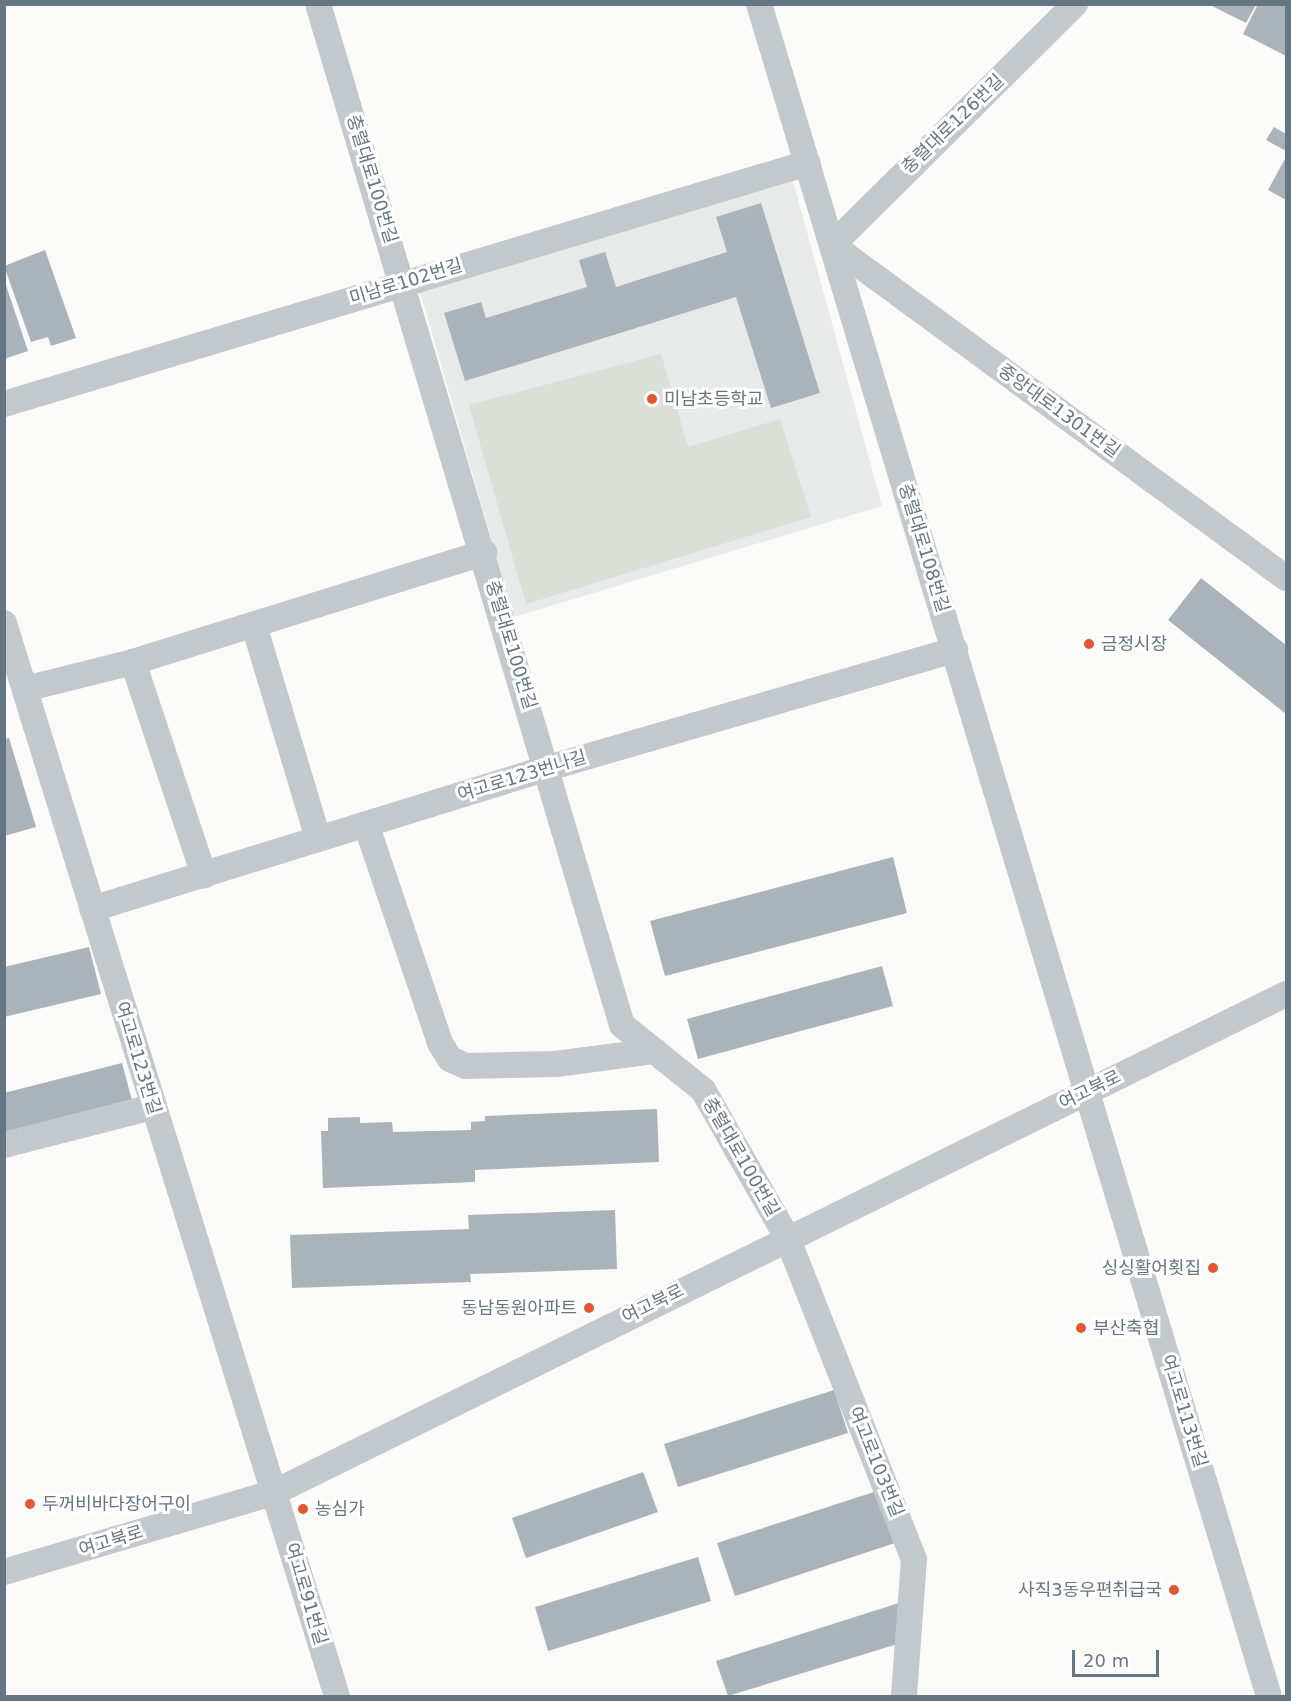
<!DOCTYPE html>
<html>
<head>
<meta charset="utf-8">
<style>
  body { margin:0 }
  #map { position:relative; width:1291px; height:1701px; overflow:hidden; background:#fafaf8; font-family:"DejaVu Sans","Noto Sans KR",sans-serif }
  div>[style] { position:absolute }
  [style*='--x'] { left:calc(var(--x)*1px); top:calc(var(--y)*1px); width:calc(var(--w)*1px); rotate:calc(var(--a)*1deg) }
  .built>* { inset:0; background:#e8e9e9 }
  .green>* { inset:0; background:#dadfd7 }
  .building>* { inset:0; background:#aab3b9 }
  .minor>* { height:26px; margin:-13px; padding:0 13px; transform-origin:13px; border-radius:13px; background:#c3c8cc }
  .dots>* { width:16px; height:16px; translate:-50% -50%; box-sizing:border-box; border:3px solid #fff; border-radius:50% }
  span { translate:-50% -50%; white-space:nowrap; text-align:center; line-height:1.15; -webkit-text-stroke:6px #fff; paint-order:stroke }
  .street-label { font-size:18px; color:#657683 }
  .poi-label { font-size:18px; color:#657683 }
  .left { translate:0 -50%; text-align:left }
  .right { translate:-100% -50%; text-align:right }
  .frame { position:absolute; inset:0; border:6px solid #657683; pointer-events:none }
  .scale { position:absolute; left:1072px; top:1650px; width:87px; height:27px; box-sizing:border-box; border:3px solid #657683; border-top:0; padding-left:8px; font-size:18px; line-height:21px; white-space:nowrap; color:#657683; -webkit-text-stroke:4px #fff; paint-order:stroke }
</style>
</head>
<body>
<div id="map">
  <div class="built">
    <div style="clip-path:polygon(793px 181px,882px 506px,514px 617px,420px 292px)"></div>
  </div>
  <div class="green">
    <div style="clip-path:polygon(661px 354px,688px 447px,780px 419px,811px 517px,526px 604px,469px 405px)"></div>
  </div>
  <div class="building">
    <div style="clip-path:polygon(1258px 4px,1286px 4px,1286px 56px,1243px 34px)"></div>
    <div style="clip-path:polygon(1210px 5px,1256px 5px,1246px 23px)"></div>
    <div style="clip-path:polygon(1274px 127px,1286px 134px,1286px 151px,1266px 140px)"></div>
    <div style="clip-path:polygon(1286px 157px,1286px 200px,1268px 190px)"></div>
    <div style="clip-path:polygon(761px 203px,820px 393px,771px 408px,736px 297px,465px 381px,444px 313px,481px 302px,486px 318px,587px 287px,579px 260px,605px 252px,616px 287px,727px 252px,716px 217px)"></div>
    <div style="clip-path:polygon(45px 250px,76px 338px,51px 346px,48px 337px,31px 342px,4px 266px)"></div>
    <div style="clip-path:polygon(4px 279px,28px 351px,4px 359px)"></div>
    <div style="clip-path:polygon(1201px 578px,1286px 645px,1286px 714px,1168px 620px)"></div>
    <div style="clip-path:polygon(9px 738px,36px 827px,4px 836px,4px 739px)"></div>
    <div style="clip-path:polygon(893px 857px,907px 913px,665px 976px,650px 921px)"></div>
    <div style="clip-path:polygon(89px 947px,101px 994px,4px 1017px,4px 967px)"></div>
    <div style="clip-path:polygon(882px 966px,893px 1006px,698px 1059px,687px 1019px)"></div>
    <div style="clip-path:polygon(122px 1063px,136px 1115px,4px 1148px,4px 1093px)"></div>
    <div style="clip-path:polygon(657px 1109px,659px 1162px,475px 1170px,475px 1182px,323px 1188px,321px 1131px,328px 1131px,328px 1118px,360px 1117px,360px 1123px,392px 1122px,393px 1132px,471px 1130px,471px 1122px,485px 1121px,485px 1116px)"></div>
    <div style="clip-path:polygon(615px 1210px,617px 1269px,470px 1274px,471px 1282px,292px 1288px,290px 1235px,469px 1229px,468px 1215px)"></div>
    <div style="clip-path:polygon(834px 1390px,848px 1433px,678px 1487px,664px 1444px)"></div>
    <div style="clip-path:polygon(643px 1472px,658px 1512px,526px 1558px,512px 1518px)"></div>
    <div style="clip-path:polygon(880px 1490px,898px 1542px,735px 1596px,717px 1543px)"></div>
    <div style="clip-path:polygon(698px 1557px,711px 1601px,548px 1651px,535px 1607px)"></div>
    <div style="clip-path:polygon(902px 1602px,914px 1639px,728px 1696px,716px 1661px)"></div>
  </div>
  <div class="minor">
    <div style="--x:318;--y:4;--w:1065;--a:73.42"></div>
    <div style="--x:622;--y:1025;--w:104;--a:38.7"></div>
    <div style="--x:703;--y:1090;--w:169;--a:60.3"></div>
    <div style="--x:787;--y:1237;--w:346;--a:68.5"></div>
    <div style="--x:914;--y:1559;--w:137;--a:94.2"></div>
    <div style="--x:759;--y:4;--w:1767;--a:73.23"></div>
    <div style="--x:1075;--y:4;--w:342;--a:135.2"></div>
    <div style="--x:832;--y:245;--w:563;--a:36.26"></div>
    <div style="--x:4;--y:404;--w:839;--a:-16.69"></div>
    <div style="--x:4;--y:623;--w:1123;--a:72.76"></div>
    <div style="--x:254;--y:625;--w:223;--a:73.3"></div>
    <div style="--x:133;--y:662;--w:225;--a:71.6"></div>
    <div style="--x:25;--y:689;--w:111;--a:-14"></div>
    <div style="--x:133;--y:662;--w:368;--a:-17.3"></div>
    <div style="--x:366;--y:824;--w:231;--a:71.3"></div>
    <div style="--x:440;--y:1043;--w:19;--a:58"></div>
    <div style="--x:450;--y:1059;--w:17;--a:24"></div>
    <div style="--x:466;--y:1066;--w:90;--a:-1.3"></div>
    <div style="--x:556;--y:1064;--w:100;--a:-7.5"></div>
    <div style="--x:92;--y:909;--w:477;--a:-17.2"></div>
    <div style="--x:548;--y:768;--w:424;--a:-16.2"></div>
    <div style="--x:4;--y:1145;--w:154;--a:-14.3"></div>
    <div style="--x:4;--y:1572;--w:283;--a:-16.4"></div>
    <div style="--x:275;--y:1492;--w:1127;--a:-26.22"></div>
  </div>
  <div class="dots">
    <div style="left:652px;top:399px;background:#e4572e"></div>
    <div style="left:1089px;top:644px;background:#e4572e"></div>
    <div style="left:1213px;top:1268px;background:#e4572e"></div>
    <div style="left:589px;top:1308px;background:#e4572e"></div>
    <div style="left:1081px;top:1328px;background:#e4572e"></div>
    <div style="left:30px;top:1504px;background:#e4572e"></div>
    <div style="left:303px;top:1509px;background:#e4572e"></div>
    <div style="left:1174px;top:1590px;background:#e4572e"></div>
  </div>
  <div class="street-label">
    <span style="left:953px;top:124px;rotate:-44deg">충렬대로126번길</span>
    <span style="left:372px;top:179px;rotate:73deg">충렬대로100번길</span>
    <span style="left:406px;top:282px;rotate:-17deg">미남로102번길</span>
    <span style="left:1059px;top:411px;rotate:36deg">중앙대로1301번길</span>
    <span style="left:924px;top:548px;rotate:73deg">충렬대로108번길</span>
    <span style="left:511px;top:645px;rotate:73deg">충렬대로100번길</span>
    <span style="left:522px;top:776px;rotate:-17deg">여고로123번나길</span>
    <span style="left:138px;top:1058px;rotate:73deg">여고로123번길</span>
    <span style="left:1090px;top:1090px;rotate:-26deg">여고북로</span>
    <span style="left:741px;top:1157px;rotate:60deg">충렬대로100번길</span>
    <span style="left:653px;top:1304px;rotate:-26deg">여고북로</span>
    <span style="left:1184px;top:1411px;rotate:73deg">여고로113번길</span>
    <span style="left:876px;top:1462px;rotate:68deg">여고로103번길</span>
    <span style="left:111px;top:1541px;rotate:-17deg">여고북로</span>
    <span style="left:306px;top:1594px;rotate:73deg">여고로91번길</span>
  </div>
  <div class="poi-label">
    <span class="left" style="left:664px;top:399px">미남초등학교</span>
    <span class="left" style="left:1101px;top:644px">금정시장</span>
    <span class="right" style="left:1201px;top:1268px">싱싱활어횟집</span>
    <span class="right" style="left:577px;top:1308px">동남동원아파트</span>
    <span class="left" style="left:1093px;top:1328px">부산축협</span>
    <span class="left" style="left:42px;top:1504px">두꺼비바다장어구이</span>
    <span class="left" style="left:315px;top:1509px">농심가</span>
    <span class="right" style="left:1162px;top:1590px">사직3동우편취급국</span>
  </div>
  <div class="frame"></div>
  <div class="scale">20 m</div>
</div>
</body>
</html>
